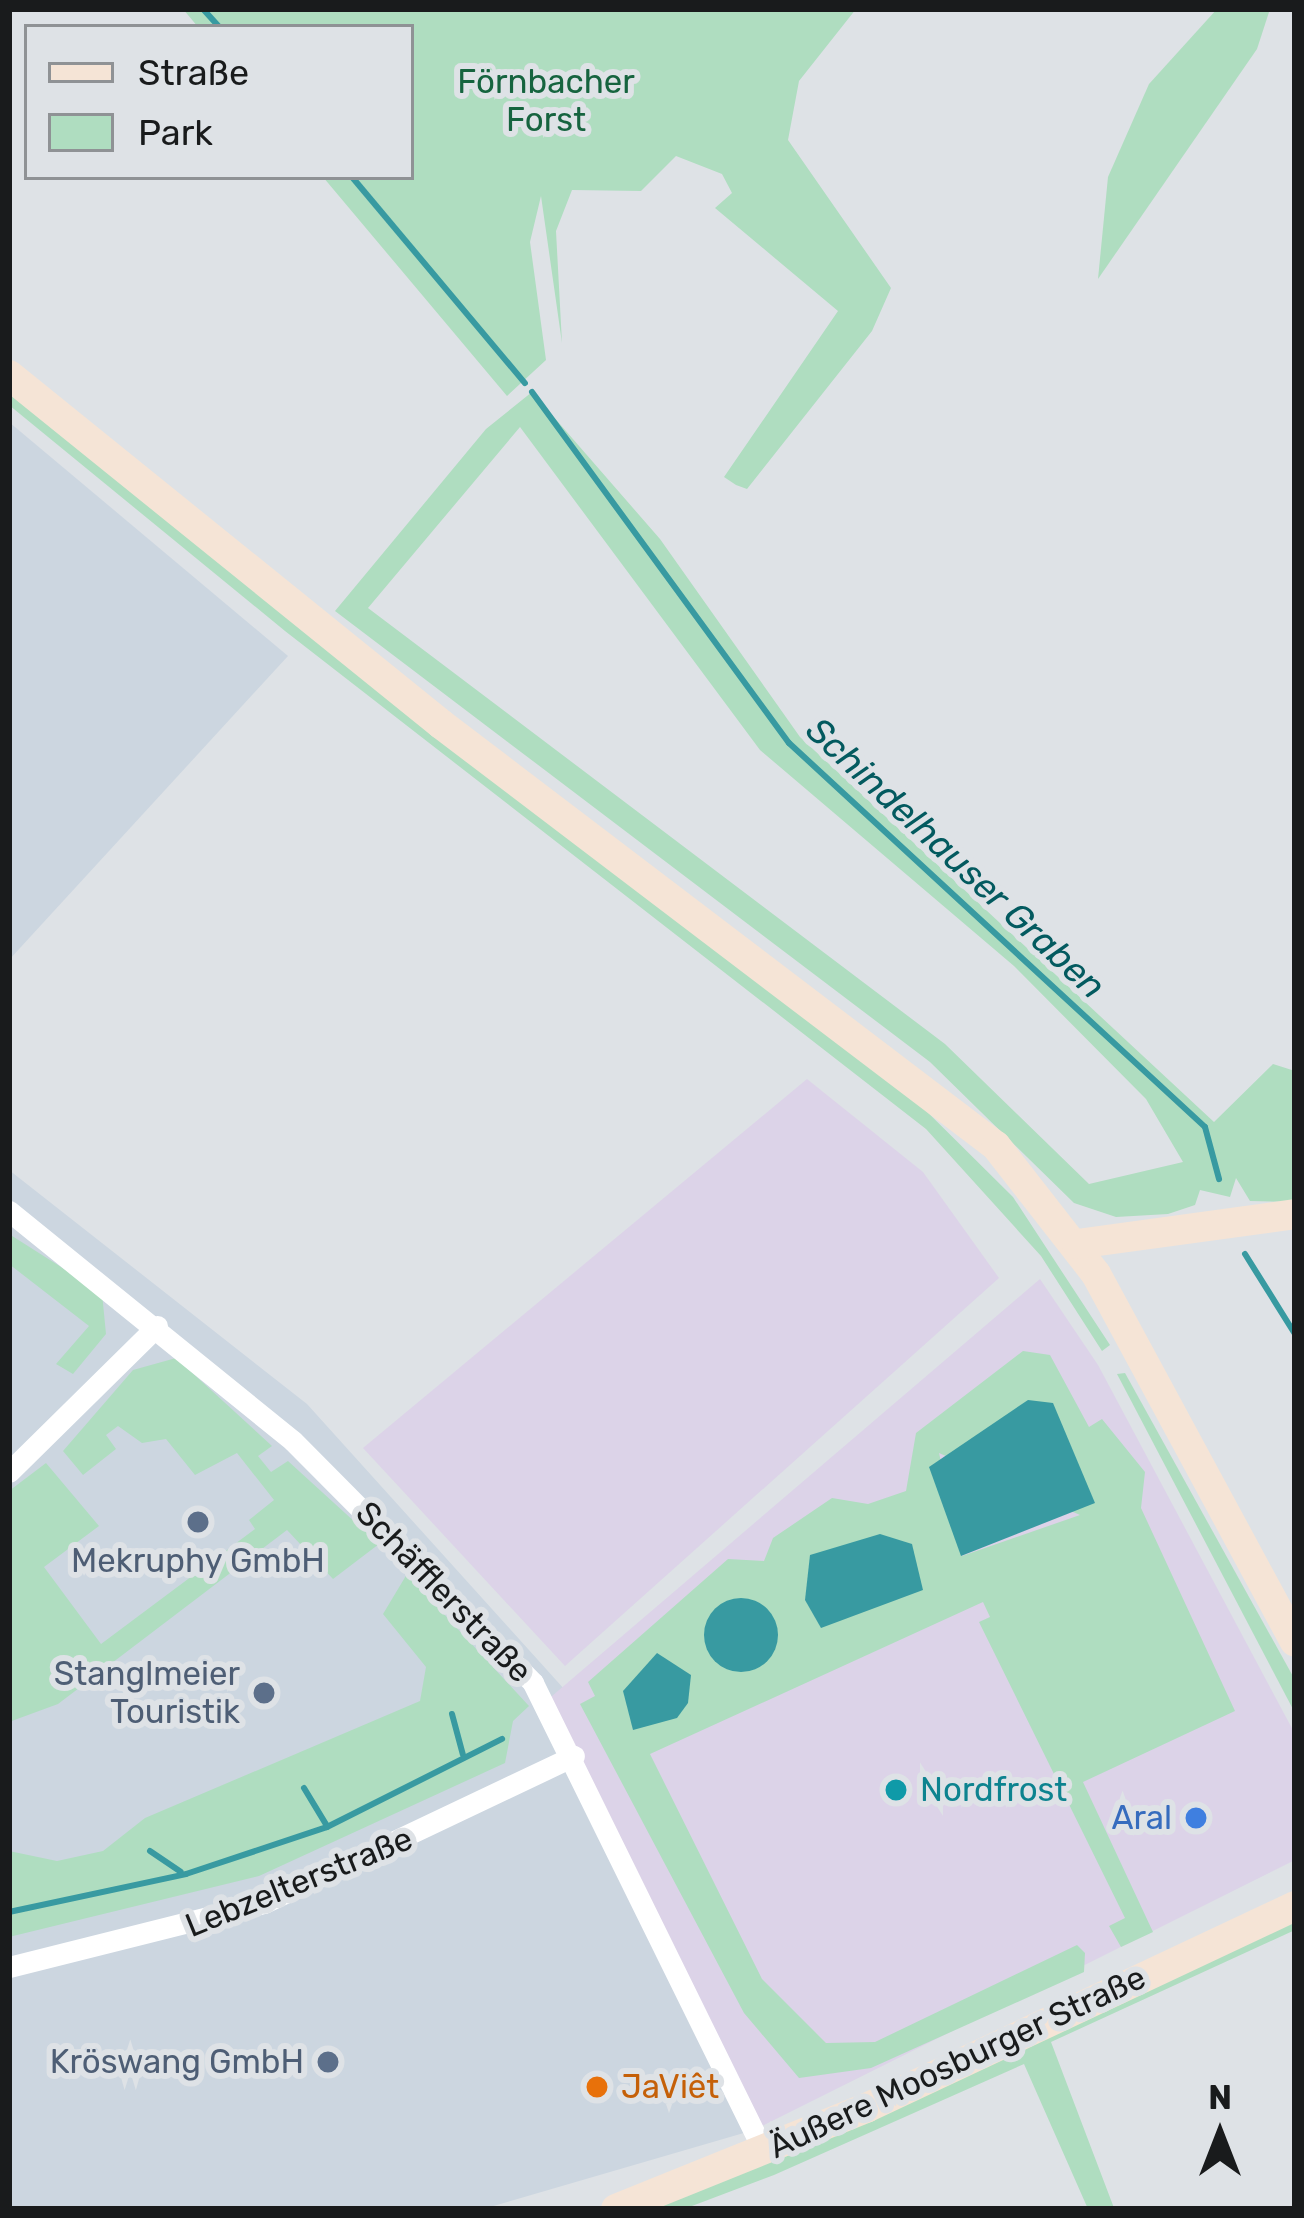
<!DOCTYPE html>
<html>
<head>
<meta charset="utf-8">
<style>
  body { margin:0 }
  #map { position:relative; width:1304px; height:2218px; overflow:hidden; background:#dee2e6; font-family:Rubik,sans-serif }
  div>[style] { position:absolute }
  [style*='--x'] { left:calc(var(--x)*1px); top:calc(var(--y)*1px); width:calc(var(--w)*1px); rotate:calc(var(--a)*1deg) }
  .built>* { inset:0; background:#ccd6e0 }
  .industrial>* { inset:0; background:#dcd3e8 }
  .green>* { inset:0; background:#afddc0 }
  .water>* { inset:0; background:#389aa1 }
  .round { border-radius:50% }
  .stream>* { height:6px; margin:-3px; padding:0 3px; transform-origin:3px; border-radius:3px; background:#389aa1 }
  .street>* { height:21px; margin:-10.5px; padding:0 10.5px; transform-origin:10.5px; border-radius:10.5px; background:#fff }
  .secondary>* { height:30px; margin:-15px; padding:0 15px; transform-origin:15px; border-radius:15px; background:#f5e4d6 }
  .dots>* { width:33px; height:33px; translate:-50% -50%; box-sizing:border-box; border:6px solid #dee2e6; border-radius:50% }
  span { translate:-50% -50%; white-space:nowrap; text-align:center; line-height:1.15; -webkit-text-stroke:12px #dee2e6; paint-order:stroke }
  .park-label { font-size:33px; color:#16643f }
  .service-label { font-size:33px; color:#4e5e75 }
  .right { translate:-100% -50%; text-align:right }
  .street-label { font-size:33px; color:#191b1c }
  .culture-label { font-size:33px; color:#0d838f }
  .left { translate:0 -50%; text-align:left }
  .shop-label { font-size:33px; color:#366cbe }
  .food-label { font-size:33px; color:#c56008 }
  .water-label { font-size:36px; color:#035a5f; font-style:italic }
  .frame { position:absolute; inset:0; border:12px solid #191b1c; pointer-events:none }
  .legend { position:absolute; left:24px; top:24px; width:390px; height:156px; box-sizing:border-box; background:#dee2e6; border:3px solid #8f9295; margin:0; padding:15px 21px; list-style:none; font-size:36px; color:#191b1c }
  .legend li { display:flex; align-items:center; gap:24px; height:60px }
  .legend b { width:60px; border:3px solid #8f9295 }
  .north { position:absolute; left:1160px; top:2074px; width:120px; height:120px; -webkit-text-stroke:9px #dee2e6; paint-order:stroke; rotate:0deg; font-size:33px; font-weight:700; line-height:48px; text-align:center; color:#191b1c }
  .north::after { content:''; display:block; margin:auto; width:42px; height:54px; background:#191b1c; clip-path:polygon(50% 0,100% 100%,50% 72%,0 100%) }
</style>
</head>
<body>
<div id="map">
  <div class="built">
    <div style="clip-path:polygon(9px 422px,288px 656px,9px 960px)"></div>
    <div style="clip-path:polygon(9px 1170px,307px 1404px,565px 1690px,545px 1701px,754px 2130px,483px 2209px,9px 2209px)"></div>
  </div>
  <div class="industrial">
    <div style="clip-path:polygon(807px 1079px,923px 1172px,999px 1278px,565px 1666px,363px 1448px)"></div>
    <div style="clip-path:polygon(1040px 1279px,1098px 1365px,1295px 1734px,1295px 1860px,754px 2130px,545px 1702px)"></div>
  </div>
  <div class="green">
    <div style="clip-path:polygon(183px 9px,856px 9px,799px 81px,788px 140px,891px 288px,872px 331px,747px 489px,736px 485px,724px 477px,838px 311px,715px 208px,732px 193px,722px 174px,676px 156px,641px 191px,572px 190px,556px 231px,562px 343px,541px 196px,530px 242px,546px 360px,507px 396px,323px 177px,411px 177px,411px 27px,198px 27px)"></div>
    <div style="clip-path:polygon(1217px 9px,1270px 9px,1257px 49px,1098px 279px,1108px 177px,1149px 84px)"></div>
    <div style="clip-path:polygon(9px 383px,891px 1076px,1013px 1197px,1110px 1345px,1102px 1351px,1041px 1256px,926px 1129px,285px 631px,9px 405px)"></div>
    <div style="clip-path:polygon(evenodd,532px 392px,660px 539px,800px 737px,1214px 1122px,1273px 1064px,1295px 1071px,1295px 1202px,1250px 1201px,1236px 1178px,1230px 1197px,1200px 1190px,1195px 1205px,1168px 1214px,1116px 1217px,1074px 1203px,930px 1062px,335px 611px,486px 429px,532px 392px,520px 427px,760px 750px,1014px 966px,1146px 1099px,1183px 1162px,1089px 1184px,945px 1044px,368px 608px,520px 427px)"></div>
    <div style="clip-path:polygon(9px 1234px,102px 1293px,106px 1334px,73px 1374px,56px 1364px,89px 1326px,9px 1264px)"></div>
    <div style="clip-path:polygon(evenodd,1023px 1351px,1050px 1355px,1089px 1427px,1102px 1419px,1145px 1472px,1141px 1508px,1235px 1711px,1083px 1782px,1153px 1932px,1121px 1947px,1109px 1926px,1125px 1918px,979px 1622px,990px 1617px,983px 1602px,650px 1754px,762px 1979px,826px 2043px,875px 2042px,1077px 1945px,1085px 1953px,1084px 1972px,871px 2068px,799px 2078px,744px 2013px,580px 1704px,595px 1696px,588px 1682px,728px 1559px,764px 1561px,773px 1538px,832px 1498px,868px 1504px,906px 1491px,916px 1433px,1023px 1351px,939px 1453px,1080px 1515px,962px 1556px,939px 1453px)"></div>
    <div style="clip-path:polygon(176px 1358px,272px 1446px,258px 1456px,271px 1472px,288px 1461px,379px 1544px,333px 1579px,287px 1530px,58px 1704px,9px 1722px,9px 1491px,46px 1463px,99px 1526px,44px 1567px,101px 1644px,255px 1529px,249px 1520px,274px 1500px,237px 1453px,195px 1475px,166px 1439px,142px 1443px,118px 1426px,106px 1435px,116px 1449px,83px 1475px,63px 1451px,133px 1370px)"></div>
    <div style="clip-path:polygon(1125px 1373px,1295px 1680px,1295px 1713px,1117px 1374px)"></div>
    <div style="clip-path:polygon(407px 1574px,529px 1706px,513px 1721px,505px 1763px,259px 1876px,9px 1937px,9px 1851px,57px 1861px,103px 1851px,145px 1818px,420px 1701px,426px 1667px,383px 1614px)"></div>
    <div style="clip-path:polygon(1295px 1918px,1295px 1930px,1051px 2042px,1114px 2208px,1088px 2209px,1024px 2064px,774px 2175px,684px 2209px,639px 2209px,801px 2151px)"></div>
  </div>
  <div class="water">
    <div style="clip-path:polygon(1028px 1400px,1053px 1403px,1095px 1503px,961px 1556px,929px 1467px)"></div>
    <div style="clip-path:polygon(880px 1534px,912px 1544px,923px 1590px,821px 1628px,805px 1600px,810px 1555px)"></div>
    <div class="round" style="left:704px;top:1598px;width:74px;height:74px"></div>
    <div style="clip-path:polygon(657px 1653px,691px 1675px,688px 1703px,677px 1718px,633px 1730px,623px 1691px)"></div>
  </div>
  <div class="stream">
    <div style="--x:203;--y:9;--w:24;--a:48"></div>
    <div style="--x:352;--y:177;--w:269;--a:50"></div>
    <div style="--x:532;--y:392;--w:435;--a:53.8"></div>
    <div style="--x:789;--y:743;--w:566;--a:42.71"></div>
    <div style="--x:1205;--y:1127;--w:54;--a:74.9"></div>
    <div style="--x:1245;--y:1254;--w:94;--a:58"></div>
    <div style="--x:452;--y:1714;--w:42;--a:75"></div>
    <div style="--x:304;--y:1788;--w:44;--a:58.8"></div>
    <div style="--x:150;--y:1851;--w:37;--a:34"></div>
    <div style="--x:9;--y:1912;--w:181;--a:-12.1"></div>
    <div style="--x:186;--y:1874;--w:149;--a:-18.4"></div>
    <div style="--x:327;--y:1827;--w:196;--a:-26.7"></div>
  </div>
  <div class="street">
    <div style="--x:9;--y:1211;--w:365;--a:39"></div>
    <div style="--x:293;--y:1441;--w:341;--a:45.2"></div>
    <div style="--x:533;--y:1683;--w:523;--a:63.78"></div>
    <div style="--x:9;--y:1472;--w:208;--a:-44.6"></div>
    <div style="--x:9;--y:1967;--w:263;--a:-14.1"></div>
    <div style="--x:264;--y:1903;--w:343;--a:-25.4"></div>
  </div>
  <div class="secondary">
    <div style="--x:9;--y:375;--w:555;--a:38.93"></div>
    <div style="--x:441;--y:724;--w:697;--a:37.25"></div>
    <div style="--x:996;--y:1146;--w:162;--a:52"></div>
    <div style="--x:1096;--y:1274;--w:418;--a:61.6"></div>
    <div style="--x:1077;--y:1244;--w:220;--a:-7.8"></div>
    <div style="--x:616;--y:2209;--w:270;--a:-22"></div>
    <div style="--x:866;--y:2108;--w:474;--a:-25.2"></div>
  </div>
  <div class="dots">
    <div style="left:198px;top:1522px;background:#5c6f8a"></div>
    <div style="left:264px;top:1693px;background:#5c6f8a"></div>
    <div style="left:896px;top:1790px;background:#0f9aa8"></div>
    <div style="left:1196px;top:1818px;background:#3f7fe0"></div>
    <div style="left:328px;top:2062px;background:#5c6f8a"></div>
    <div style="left:597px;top:2087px;background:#e8710a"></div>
  </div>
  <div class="park-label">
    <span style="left:546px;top:101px">Förnbacher<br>Forst</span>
  </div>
  <div class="service-label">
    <span style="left:198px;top:1561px">Mekruphy GmbH</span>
    <span class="right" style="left:240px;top:1693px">Stanglmeier<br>Touristik</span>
    <span class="right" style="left:304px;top:2062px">Kröswang GmbH</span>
  </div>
  <div class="street-label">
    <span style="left:444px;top:1592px;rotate:46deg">Schäfflerstraße</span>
    <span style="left:299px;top:1882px;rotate:-22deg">Lebzelterstraße</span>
    <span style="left:957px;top:2062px;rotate:-25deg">Äußere Moosburger Straße</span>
  </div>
  <div class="culture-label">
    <span class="left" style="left:920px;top:1790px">Nordfrost</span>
  </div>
  <div class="shop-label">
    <span class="right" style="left:1172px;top:1818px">Aral</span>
  </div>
  <div class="food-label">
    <span class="left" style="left:621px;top:2087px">JaViêt</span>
  </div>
  <div class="water-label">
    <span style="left:956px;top:858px;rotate:43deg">Schindelhauser Graben</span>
  </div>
  <div class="frame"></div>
  <ul class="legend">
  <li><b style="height:15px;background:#f5e4d6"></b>Straße</li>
  <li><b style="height:33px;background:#afddc0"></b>Park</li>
  </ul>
  <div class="north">N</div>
</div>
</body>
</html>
